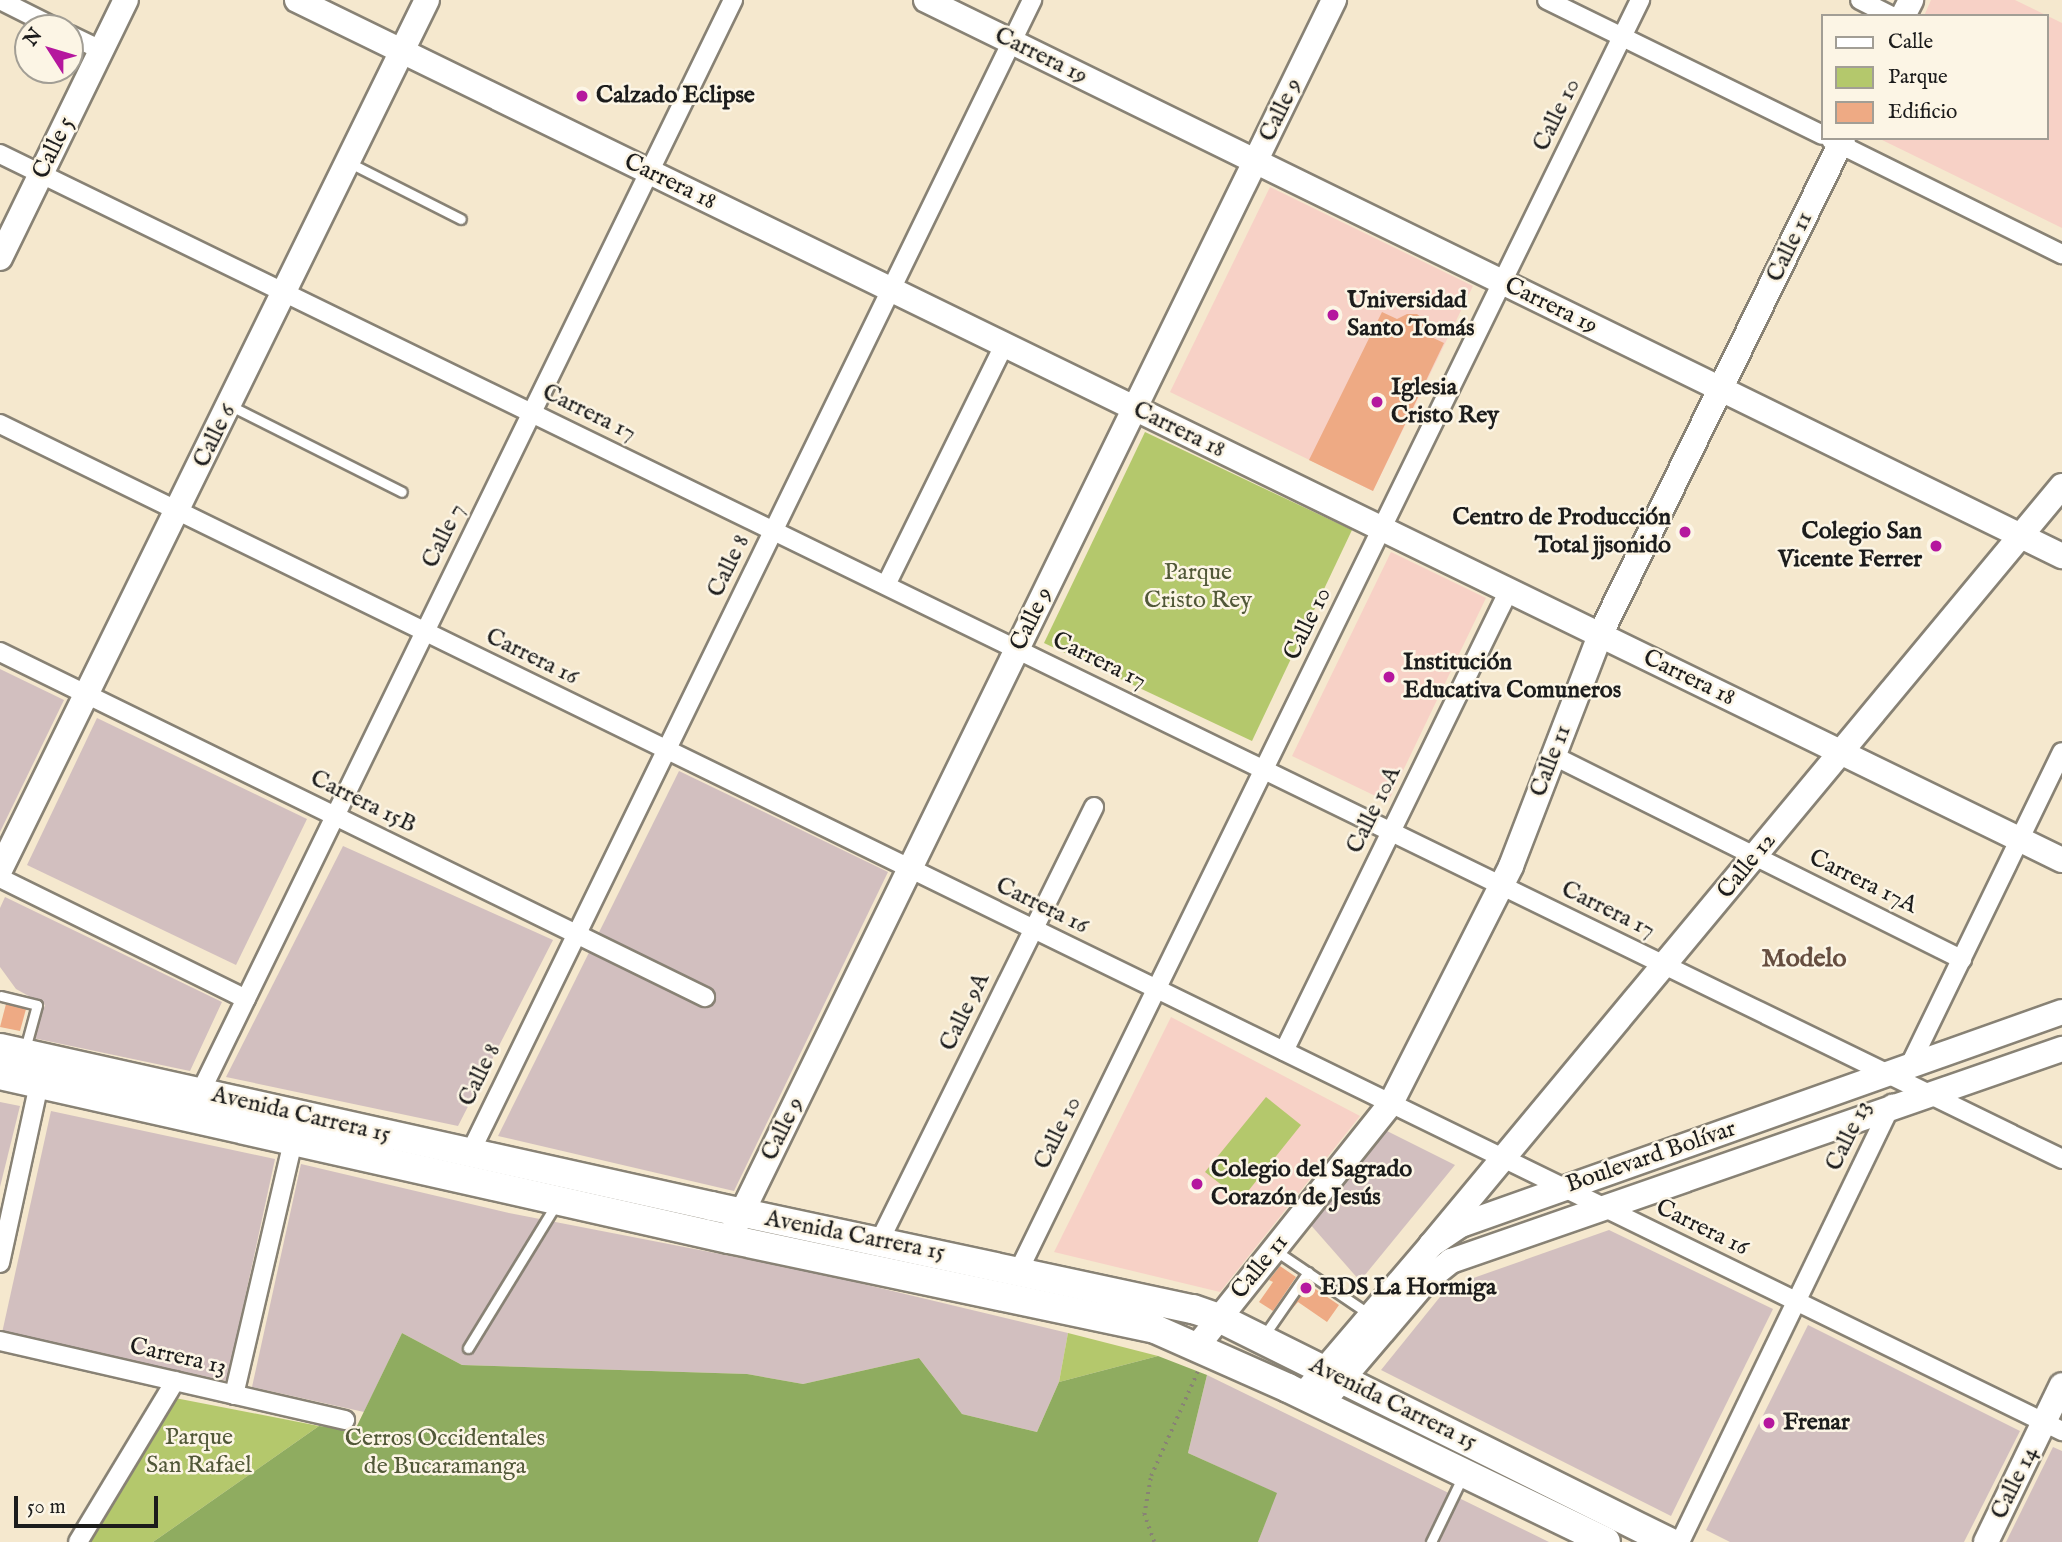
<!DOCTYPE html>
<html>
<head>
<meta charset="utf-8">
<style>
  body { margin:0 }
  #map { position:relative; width:2062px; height:1542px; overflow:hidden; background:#f5e8ce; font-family:"IM FELL English",serif }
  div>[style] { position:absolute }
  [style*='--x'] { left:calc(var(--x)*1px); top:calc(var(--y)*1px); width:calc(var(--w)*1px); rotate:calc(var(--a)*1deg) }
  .built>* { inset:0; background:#f7d1c6 }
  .industrial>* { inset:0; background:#d2bfbf }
  .green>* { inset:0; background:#b4c86c }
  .forest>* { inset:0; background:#8fac60 }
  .building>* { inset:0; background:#eeaa84 }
  .path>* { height:3.5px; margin-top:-1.75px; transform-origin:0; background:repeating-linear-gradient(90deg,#888275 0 2px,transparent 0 7px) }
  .roads { filter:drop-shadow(2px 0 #888275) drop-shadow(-2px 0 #888275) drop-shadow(0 2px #888275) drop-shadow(0 -2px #888275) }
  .lane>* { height:9px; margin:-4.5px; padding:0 4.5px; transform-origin:4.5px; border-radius:4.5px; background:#fff }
  .street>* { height:18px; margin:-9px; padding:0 9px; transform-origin:9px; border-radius:9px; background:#fff }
  .secondary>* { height:24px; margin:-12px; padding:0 12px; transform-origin:12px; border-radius:12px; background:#fff }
  .primary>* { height:28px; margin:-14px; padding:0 14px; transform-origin:14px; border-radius:14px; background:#fff }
  .dots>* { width:19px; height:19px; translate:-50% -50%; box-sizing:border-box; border:4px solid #fcf5e5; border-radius:50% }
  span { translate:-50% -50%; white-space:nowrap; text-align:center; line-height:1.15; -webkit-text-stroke:5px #fcf5e5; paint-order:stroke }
  .street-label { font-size:24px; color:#1c1c1c }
  .poi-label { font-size:24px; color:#1c1c1c; font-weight:700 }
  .left { translate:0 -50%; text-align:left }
  .right { translate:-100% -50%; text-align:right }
  .park-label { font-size:24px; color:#515838 }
  .neighbourhood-label { font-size:26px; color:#664e40; font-weight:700 }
  .legend { position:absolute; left:1821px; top:14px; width:228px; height:126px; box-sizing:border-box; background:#fcf5e5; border:2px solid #a29e95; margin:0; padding:9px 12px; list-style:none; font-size:21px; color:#1c1c1c }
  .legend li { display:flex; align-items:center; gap:14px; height:35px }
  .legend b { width:35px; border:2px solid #a29e95 }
  .north { position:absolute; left:14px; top:14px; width:70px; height:70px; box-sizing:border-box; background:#fcf5e5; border:2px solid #a29e95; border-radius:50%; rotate:307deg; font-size:19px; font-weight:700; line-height:28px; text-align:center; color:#1c1c1c }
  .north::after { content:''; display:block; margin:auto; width:24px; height:32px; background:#b5179e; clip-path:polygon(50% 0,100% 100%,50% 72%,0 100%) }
  .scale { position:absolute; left:14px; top:1496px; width:144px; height:32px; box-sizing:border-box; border:4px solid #1c1c1c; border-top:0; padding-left:9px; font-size:21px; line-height:24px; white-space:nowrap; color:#1c1c1c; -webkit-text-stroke:5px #fcf5e5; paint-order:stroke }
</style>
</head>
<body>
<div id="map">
  <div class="built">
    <div style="clip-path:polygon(1931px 0,2015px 0,2062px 23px,2062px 228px,1878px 138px,2046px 138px,2046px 16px,1924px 16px)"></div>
    <div style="clip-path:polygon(1270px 187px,1473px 286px,1373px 491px,1170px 392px)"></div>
    <div style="clip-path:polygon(1391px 552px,1486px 598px,1388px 802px,1292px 756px)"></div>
    <div style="clip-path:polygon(1171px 1017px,1360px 1116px,1220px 1292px,1054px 1252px)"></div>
  </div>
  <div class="industrial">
    <div style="clip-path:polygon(0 669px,64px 700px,0 832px)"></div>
    <div style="clip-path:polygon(97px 718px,307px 819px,236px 965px,27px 865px)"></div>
    <div style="clip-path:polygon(679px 771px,888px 872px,734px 1191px,498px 1136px)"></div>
    <div style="clip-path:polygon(343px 846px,553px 940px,458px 1126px,226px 1077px)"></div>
    <div style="clip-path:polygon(5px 897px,222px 1002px,190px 1071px,33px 1038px,45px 1005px,16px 989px,0 967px,0 908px)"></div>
    <div style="clip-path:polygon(0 1102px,20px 1106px,0 1187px)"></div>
    <div style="clip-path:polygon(51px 1111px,275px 1159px,227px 1381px,2px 1333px)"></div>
    <div style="clip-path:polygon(1385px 1130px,1455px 1165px,1360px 1281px,1309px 1223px)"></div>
    <div style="clip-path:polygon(301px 1164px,509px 1213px,813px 1272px,1068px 1333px,1059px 1382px,1037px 1432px,962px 1414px,919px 1358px,803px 1384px,747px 1374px,462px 1365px,402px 1333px,364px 1412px,252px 1387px)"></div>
    <div style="clip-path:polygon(1609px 1230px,1773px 1309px,1671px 1516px,1381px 1370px,1448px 1287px)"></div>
    <div style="clip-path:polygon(1808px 1325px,2020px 1431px,1964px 1542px,1730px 1542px,1706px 1530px)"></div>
    <div style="clip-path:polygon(1207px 1375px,1549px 1542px,1258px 1542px,1276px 1493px,1188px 1453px)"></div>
    <div style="clip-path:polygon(2053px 1447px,2062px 1451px,2062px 1542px,2006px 1542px)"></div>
  </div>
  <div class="green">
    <div style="clip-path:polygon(1145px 432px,1352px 530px,1252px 741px,1044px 643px)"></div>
    <div style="clip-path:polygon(1266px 1097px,1301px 1125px,1241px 1200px,1205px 1172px)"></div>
    <div style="clip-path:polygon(1068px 1333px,1158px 1356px,1059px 1382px)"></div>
    <div style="clip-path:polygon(175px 1398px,319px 1426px,153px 1542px,86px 1542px)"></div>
  </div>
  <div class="forest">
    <div style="clip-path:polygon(402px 1333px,462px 1365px,747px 1374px,803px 1384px,919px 1358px,962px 1414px,1037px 1432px,1059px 1382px,1158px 1356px,1207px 1375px,1188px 1453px,1277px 1493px,1258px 1542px,153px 1542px,319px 1426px,355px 1430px)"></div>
  </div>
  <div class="building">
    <div style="clip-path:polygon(1382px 312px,1397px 319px,1407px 314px,1417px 314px,1424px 320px,1427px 335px,1444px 343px,1373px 491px,1309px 460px)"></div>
    <div style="clip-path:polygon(6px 1004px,26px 1009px,20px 1031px,0 1027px)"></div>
    <div style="clip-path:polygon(1280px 1266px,1296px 1277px,1273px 1311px,1259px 1302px,1273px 1282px,1269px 1280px)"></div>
    <div style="clip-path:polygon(1308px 1284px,1339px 1305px,1327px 1322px,1298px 1302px,1284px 1318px)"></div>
  </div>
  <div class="path">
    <div style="--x:1154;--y:1542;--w:29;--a:-110"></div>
    <div style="--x:1144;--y:1515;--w:40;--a:-80"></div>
    <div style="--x:1151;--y:1476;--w:115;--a:-65.9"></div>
  </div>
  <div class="roads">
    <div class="lane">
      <div style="--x:350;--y:163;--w:124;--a:26.8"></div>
      <div style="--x:231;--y:406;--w:191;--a:26.7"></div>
      <div style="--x:1;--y:996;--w:37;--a:14"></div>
      <div style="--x:37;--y:1005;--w:46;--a:105.3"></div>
      <div style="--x:1276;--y:1251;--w:112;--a:34.1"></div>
      <div style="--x:1263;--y:1337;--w:79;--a:-55.3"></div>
      <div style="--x:468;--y:1348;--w:170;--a:-58.5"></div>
      <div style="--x:1431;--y:1542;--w:71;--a:-64.2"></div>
    </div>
    <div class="street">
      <div style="--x:0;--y:0;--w:63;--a:26.6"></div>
      <div style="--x:1547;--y:0;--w:306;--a:26.1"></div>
      <div style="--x:1860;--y:0;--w:36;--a:27"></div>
      <div style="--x:70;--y:35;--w:34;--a:26"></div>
      <div style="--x:1831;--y:140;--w:258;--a:26.3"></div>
      <div style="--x:0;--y:154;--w:2294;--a:25.98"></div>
      <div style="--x:0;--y:424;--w:2295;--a:26.03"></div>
      <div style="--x:886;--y:585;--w:267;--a:-63.8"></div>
      <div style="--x:0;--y:652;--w:785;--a:26.08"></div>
      <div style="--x:1554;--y:756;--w:456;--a:26.5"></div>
      <div style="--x:0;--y:878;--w:274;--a:26.2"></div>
      <div style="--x:1284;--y:1051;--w:513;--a:-63.98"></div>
      <div style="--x:1908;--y:1069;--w:352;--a:-64.1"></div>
      <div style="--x:200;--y:1093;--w:1216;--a:-64"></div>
      <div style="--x:470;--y:1153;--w:1283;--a:-64.01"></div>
      <div style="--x:880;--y:1240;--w:483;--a:-63.7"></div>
      <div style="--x:0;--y:1263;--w:183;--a:-77.7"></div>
      <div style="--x:1019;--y:1270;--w:1414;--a:-63.94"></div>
      <div style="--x:0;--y:1341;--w:354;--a:12.9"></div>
      <div style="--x:234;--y:1395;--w:261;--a:-76.9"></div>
      <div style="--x:78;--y:1542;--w:188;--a:-58.9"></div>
      <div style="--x:1680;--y:1542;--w:487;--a:-64.2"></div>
    </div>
    <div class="secondary">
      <div style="--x:297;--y:0;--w:1963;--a:25.98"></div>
      <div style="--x:926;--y:0;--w:1265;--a:26.08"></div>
      <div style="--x:1903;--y:16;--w:18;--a:-63"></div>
      <div style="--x:0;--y:258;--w:287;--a:-64"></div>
      <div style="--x:0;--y:870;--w:969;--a:-63.86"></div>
      <div style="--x:734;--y:1229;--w:1368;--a:-63.98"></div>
      <div style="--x:1431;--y:1245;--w:987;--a:-50.26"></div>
      <div style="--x:1198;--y:1345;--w:310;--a:-51.4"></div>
      <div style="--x:1391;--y:1103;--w:266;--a:-63.1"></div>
      <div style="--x:1511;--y:866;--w:248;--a:-68.9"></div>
      <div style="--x:1600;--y:635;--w:553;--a:-63.94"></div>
      <div style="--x:1303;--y:1395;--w:197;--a:-49.5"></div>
      <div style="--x:1431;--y:1245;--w:36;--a:-34"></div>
      <div style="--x:1461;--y:1225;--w:638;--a:-19.51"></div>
      <div style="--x:1321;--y:1404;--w:162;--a:-49.5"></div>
      <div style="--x:1426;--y:1281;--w:32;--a:-39"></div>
      <div style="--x:1451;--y:1261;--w:647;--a:-19.14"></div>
      <div style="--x:1986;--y:1542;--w:174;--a:-64.2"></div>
    </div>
    <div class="primary">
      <div style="--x:0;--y:1048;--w:728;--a:12.53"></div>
      <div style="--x:711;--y:1206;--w:493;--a:12.1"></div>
      <div style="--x:1193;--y:1309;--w:28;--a:19"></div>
      <div style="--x:1219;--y:1318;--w:503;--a:26.46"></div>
      <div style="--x:0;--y:1075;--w:747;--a:12.68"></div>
      <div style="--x:729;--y:1239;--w:435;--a:11.9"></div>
      <div style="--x:1155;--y:1329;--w:145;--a:23.9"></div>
      <div style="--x:1288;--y:1388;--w:353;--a:25.8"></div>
    </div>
  </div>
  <div class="dots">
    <div style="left:582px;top:96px;background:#b5179e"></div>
    <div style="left:1333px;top:315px;background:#b5179e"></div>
    <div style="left:1377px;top:402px;background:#b5179e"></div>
    <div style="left:1685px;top:532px;background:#b5179e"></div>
    <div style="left:1936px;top:546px;background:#b5179e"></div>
    <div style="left:1389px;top:677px;background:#b5179e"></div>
    <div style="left:1197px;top:1184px;background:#b5179e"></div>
    <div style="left:1306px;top:1288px;background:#b5179e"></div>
    <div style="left:1769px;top:1423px;background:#b5179e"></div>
  </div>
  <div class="street-label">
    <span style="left:1041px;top:56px;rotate:26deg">Carrera 19</span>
    <span style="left:1281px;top:110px;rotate:-64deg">Calle 9</span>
    <span style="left:1557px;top:115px;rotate:-64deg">Calle 10</span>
    <span style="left:54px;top:148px;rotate:-64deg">Calle 5</span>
    <span style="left:670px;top:182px;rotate:26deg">Carrera 18</span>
    <span style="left:1790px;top:247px;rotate:-64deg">Calle 11</span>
    <span style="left:1551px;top:306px;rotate:26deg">Carrera 19</span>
    <span style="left:589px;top:413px;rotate:26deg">Carrera 17</span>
    <span style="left:1179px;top:430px;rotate:26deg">Carrera 18</span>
    <span style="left:215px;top:436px;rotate:-64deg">Calle 6</span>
    <span style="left:444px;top:536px;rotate:-64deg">Calle 7</span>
    <span style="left:729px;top:566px;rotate:-64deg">Calle 8</span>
    <span style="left:1032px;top:619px;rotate:-64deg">Calle 9</span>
    <span style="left:1308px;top:624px;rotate:-64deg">Calle 10</span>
    <span style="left:532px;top:657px;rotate:26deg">Carrera 16</span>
    <span style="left:1099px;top:661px;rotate:26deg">Carrera 17</span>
    <span style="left:1689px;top:678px;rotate:26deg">Carrera 18</span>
    <span style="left:1551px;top:761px;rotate:-69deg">Calle 11</span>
    <span style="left:363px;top:802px;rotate:26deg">Carrera 15B</span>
    <span style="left:1374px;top:810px;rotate:-64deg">Calle 10A</span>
    <span style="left:1747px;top:866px;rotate:-51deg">Calle 12</span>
    <span style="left:1863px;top:882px;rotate:26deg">Carrera 17A</span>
    <span style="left:1042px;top:906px;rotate:26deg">Carrera 16</span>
    <span style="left:1608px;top:910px;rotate:26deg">Carrera 17</span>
    <span style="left:965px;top:1012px;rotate:-64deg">Calle 9A</span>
    <span style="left:480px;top:1075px;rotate:-64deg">Calle 8</span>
    <span style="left:301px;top:1115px;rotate:13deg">Avenida Carrera 15</span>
    <span style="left:783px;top:1129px;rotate:-64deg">Calle 9</span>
    <span style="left:1058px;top:1133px;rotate:-64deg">Calle 10</span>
    <span style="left:1849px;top:1136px;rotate:-64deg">Calle 13</span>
    <span style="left:1651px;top:1157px;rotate:-19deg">Boulevard Bolívar</span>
    <span style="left:1702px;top:1228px;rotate:26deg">Carrera 16</span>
    <span style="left:855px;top:1236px;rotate:11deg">Avenida Carrera 15</span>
    <span style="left:1260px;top:1267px;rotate:-51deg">Calle 11</span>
    <span style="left:178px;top:1357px;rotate:13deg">Carrera 13</span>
    <span style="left:1393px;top:1404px;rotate:26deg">Avenida Carrera 15</span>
    <span style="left:2015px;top:1483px;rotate:-64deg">Calle 14</span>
  </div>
  <div class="poi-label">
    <span class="left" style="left:596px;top:96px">Calzado Eclipse</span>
    <span class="left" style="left:1347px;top:315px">Universidad<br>Santo Tomás</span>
    <span class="left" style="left:1391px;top:402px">Iglesia<br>Cristo Rey</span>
    <span class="right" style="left:1671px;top:532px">Centro de Producción<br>Total jjsonido</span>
    <span class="right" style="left:1922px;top:546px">Colegio San<br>Vicente Ferrer</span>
    <span class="left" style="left:1403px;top:677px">Institución<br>Educativa Comuneros</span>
    <span class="left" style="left:1211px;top:1184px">Colegio del Sagrado<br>Corazón de Jesús</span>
    <span class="left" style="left:1320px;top:1288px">EDS La Hormiga</span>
    <span class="left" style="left:1783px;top:1423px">Frenar</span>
  </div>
  <div class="park-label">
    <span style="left:1198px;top:587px">Parque<br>Cristo Rey</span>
    <span style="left:199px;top:1452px">Parque<br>San Rafael</span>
    <span style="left:445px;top:1453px">Cerros Occidentales<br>de Bucaramanga</span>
  </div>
  <div class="neighbourhood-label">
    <span style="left:1804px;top:959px">Modelo</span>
  </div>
  <ul class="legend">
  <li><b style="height:9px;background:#fff"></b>Calle</li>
  <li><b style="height:19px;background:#b4c86c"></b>Parque</li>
  <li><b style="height:19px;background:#eeaa84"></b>Edificio</li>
  </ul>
  <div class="north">N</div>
  <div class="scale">50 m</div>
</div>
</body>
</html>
